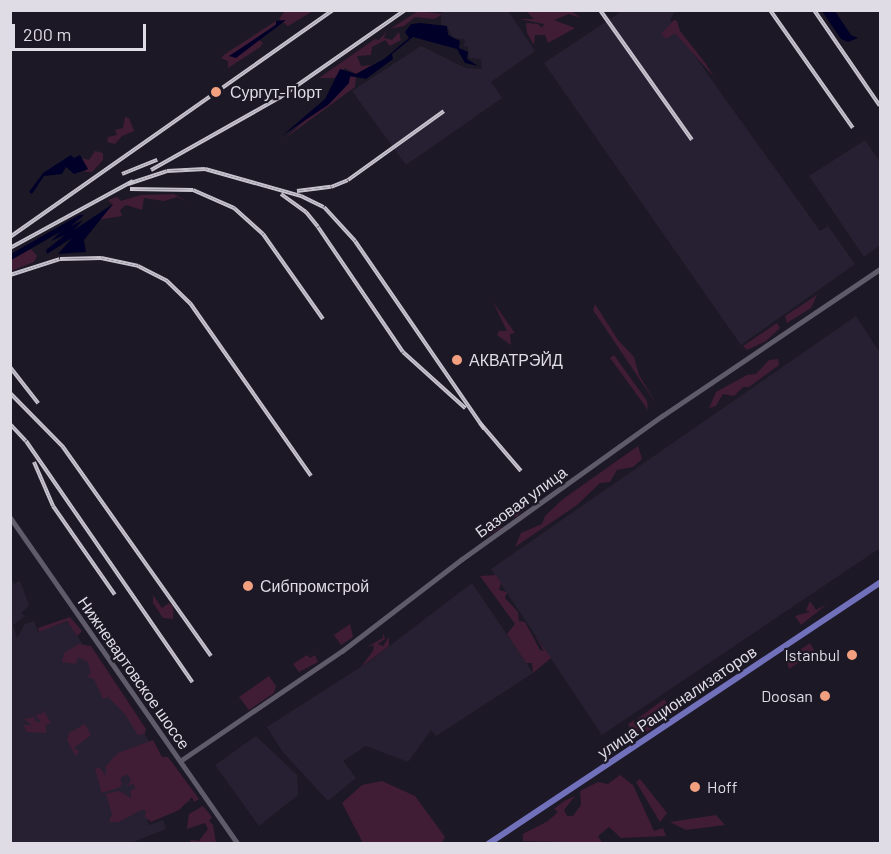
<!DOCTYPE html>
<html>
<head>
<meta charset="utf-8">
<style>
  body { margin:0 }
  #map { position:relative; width:891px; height:854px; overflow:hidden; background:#1d1825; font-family:Barlow,sans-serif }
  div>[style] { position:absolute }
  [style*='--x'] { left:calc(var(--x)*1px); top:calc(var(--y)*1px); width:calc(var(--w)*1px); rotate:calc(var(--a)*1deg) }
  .built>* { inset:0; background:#272033 }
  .green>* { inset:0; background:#411d35 }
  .water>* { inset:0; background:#000029 }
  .minor>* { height:4.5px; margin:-2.25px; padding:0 2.25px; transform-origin:2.25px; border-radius:2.25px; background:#605b6b }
  .major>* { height:6px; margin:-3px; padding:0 3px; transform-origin:3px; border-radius:3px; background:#7170ba }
  .rail>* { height:4px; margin-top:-2px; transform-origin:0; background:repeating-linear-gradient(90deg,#1d1825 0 4.5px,#c7c3ce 0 9px); box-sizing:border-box; border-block:2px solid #c7c3ce }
  .dots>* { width:16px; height:16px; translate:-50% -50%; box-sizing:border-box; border:3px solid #1d1825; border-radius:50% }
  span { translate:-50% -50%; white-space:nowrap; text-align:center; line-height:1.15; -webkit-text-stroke:4.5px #1d1825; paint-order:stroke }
  .poi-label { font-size:16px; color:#dfdce6 }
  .left { translate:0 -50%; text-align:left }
  .right { translate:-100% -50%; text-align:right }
  .street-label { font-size:16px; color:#dfdce6 }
  .frame { position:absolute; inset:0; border:12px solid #dfdce6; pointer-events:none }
  .scale { position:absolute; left:12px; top:24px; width:134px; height:27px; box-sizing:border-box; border:3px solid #dfdce6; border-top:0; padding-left:8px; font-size:18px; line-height:21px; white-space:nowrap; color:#dfdce6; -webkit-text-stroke:4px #1d1825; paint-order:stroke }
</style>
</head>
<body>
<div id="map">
  <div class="built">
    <div style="clip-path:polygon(442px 11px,508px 11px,535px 51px,491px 82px,502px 98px,406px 165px,352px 91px,421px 46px,465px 68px,482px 69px,481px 59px,469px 58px,468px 46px,464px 47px,465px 39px,453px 38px,447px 26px,441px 25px)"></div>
    <div style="clip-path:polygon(622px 11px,675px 11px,670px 20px,723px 96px,820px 231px,828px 226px,855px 264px,741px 345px,544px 63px)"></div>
    <div style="clip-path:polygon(865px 140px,880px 162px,880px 245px,864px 257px,809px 176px)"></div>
    <div style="clip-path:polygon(856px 316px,880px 353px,880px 548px,602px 735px,491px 569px)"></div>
    <div style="clip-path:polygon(10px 576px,14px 584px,20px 581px,29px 605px,21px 613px,25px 616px,13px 625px,17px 638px,25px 624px,34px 621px,38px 632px,67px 621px,153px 747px,147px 752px,154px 763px,161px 758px,191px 801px,147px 820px,149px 825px,163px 820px,166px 829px,131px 843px,11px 843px)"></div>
    <div style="clip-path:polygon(472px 583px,533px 673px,436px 736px,431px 730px,408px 762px,366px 746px,343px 761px,356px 778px,328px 801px,282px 751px,267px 727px,370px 661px)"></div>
    <div style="clip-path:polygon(256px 736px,297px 775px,298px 795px,259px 826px,215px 765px)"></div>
  </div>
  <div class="green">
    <div style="clip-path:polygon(537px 10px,571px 11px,581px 18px,569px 14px,554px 20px,575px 28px,548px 43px,545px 35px,535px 35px,534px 45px,527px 33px,526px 23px,538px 24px,542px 28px,544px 24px,519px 19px,534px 19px,527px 12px)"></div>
    <div style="clip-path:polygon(285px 11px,313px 11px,288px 26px,279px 19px)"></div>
    <div style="clip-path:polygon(418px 11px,443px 14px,434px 19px,415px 17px,404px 26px,390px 29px)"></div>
    <div style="clip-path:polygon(674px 20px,677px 21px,680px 31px,706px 64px,714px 77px,675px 33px,666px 39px,661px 34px)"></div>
    <div style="clip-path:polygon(276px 21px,276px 24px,230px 57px,258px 39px,263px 43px,260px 47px,228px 68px,228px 61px,221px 58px,225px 54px)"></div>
    <div style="clip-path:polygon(386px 32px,384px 38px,392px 40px,399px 32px,401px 40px,390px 46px,385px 40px,372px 47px,371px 55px,357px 56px,361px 66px,372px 65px,356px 74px,345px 68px,334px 78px,319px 78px,375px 39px,379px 40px)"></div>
    <div style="clip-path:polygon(356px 76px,355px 87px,284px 139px,320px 107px,328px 105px,349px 83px,349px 77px)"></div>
    <div style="clip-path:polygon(125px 117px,129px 118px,134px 131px,122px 136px,115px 144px,107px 142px,108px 137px,117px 135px,115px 130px,123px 128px)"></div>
    <div style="clip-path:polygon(95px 151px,103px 153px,103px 160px,92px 172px,84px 172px,88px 169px,81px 158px,89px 160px)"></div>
    <div style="clip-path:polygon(174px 194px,188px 202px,177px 197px,164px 201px,144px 198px,142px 210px,126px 205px,120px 210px,122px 216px,97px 220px,113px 205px,108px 200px,117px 197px,121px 201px,141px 195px)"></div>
    <div style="clip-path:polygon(31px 249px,37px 256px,34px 262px,11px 271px,11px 260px)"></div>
    <div style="clip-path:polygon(817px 295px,811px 308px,787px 323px,785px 316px)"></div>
    <div style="clip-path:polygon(493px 302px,515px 333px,510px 334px,511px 345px,497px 335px,499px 331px,507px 331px)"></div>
    <div style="clip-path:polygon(595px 304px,618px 340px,634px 357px,639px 375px,657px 405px,593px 310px)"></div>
    <div style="clip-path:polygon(777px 323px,780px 328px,766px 341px,747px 350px,743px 346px)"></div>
    <div style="clip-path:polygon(614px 355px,647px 401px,648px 410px,610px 358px)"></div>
    <div style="clip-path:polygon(778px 359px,779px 365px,749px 387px,743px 387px,734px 396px,723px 394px,716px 406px,709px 408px,716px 392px,747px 375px,756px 374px,769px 360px)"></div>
    <div style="clip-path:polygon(638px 446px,642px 459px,633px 467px,617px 470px,610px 482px,600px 483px,577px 505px,515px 547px,521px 533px,542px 524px,545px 516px,563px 499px)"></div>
    <div style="clip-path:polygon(527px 499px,531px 503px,516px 517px,506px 519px,500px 529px,485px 537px,480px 530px)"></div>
    <div style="clip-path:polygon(496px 575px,501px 583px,499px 590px,507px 592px,505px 598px,518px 612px,519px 621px,525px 622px,540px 650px,544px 651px,534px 634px,551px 658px,533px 673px,532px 663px,526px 663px,507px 634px,515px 624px,480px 576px)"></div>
    <div style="clip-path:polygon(153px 595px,162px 608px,169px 603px,173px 606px,173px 619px,163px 618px,153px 603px)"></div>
    <div style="clip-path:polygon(810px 601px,816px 610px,827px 604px,801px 625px,795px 616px,810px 612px,806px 610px)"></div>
    <div style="clip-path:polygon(70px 617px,82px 631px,77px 636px,67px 621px,39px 632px,38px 628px)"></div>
    <div style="clip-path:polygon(350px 624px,353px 637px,341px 645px,334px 635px)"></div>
    <div style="clip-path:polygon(383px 632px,385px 639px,378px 644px,383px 646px,389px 637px,389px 646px,361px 667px,373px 651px,374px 645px,367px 647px,383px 638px)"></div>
    <div style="clip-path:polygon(810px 643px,815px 652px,789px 669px,786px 659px)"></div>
    <div style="clip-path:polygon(79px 644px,91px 646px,146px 729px,145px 734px,138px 735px,124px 713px,108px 697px,103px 699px,94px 679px,87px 677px,91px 673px,88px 662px,78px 657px,76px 664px,62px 662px,64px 653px)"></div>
    <div style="clip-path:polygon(307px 655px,310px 658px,315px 655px,318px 662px,299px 672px,293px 664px)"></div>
    <div style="clip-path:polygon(269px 676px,276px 686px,274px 693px,249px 710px,239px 697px)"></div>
    <div style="clip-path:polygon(674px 692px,664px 699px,673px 711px,691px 701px,647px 732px,637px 719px)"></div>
    <div style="clip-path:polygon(43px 710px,51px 723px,46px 725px,46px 733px,27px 732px,23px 725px,32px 725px,24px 719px,34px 717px,36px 722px,41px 722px,35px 715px,42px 714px)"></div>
    <div style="clip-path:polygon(634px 720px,645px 733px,619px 748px,621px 738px,631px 730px,628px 724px)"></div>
    <div style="clip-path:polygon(85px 724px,91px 735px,74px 748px,79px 751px,76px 757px,67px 740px,69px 733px)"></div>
    <div style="clip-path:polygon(153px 740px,162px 757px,168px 757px,199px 799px,194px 802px,192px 797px,179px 810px,151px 822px,145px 817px,146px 810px,141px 810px,119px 822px,109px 822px,112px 814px,106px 794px,119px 791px,131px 798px,131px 790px,135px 789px,134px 784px,127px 786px,131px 780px,128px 774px,120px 778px,122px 784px,118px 788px,102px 793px,95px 769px,99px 767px,106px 776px,106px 766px,118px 753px)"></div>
    <div style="clip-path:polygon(620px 775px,633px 785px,654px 831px,663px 828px,666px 836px,621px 838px,609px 827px,598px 836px,602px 843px,523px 841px,523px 834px,548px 821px,558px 812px,554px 809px,564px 801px,575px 796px,564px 810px,567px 816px,573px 816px,581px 805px,580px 791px,598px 782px,608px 784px)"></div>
    <div style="clip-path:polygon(640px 779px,667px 813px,660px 822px,636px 782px)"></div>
    <div style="clip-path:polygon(382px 781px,415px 796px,445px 837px,442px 843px,363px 843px,342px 803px,362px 785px)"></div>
    <div style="clip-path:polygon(203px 806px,212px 817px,209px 821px,213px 825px,216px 843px,190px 843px,191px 840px,199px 841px,208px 829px,205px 823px,187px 829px,189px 814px)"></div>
    <div style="clip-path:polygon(716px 815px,725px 825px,686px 830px,670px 822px)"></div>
  </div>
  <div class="water">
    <div style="clip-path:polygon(822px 11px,835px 11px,851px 35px,858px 38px,848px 42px,841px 39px)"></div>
    <div style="clip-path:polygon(286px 20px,236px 58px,229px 56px,276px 25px,276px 21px)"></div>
    <div style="clip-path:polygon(420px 23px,447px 26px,448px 35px,460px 41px,459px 48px,468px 52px,467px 59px,478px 66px,465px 63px,457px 49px,413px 37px,392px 54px,393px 59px,366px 79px,350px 76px,349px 83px,328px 105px,283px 135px,325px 99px,340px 69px,356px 74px,384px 59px,409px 38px,405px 32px,411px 24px)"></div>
    <div style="clip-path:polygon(71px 155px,74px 158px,80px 155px,88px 169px,74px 174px,66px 167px,62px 174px,44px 176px,32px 194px,29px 192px,43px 173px)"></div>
    <div style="clip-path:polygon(113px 204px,84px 240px,86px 252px,58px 254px,72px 238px,47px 254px,46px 250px,65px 235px,51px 241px,60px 232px,11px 260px,11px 254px,79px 215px,84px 215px,71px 226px,83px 220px,74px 230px)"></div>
  </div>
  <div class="minor">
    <div style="--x:10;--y:517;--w:399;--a:55.1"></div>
    <div style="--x:180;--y:761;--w:196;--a:-34.2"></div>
    <div style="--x:342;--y:651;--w:151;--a:-37.5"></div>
    <div style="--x:462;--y:559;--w:246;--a:-35.6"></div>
    <div style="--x:662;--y:416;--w:263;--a:-34"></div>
  </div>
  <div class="major">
    <div style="--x:488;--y:844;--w:471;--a:-33.7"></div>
  </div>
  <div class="rail">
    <div style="--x:600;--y:10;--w:159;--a:54.7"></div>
    <div style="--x:770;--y:10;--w:144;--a:54.9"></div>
    <div style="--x:814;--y:10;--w:116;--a:55.5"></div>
    <div style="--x:151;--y:170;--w:147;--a:-29.4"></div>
    <div style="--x:279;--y:98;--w:154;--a:-34.9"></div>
    <div style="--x:122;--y:174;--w:38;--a:-22"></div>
    <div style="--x:128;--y:184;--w:41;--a:-18.4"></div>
    <div style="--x:167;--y:171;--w:38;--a:-3"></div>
    <div style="--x:205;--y:169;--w:100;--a:15.7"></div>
    <div style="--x:301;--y:196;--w:25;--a:26"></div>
    <div style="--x:324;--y:207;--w:46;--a:47.6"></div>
    <div style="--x:355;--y:241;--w:228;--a:55.5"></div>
    <div style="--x:130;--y:189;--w:63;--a:0.9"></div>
    <div style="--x:193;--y:190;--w:45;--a:23.7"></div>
    <div style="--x:234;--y:208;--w:39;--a:42"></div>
    <div style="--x:263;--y:234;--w:104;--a:54.8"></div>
    <div style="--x:297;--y:191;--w:34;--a:-7"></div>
    <div style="--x:331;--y:187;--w:18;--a:-22"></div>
    <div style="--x:348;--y:180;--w:118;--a:-35.7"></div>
    <div style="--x:281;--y:194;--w:31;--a:36"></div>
    <div style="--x:306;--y:212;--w:19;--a:51"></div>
    <div style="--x:318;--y:227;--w:151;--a:55.8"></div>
    <div style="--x:403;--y:352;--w:84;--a:42.1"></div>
    <div style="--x:10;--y:237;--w:395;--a:-35.1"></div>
    <div style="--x:10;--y:248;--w:140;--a:-28.6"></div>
    <div style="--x:10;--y:275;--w:52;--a:-17.7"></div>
    <div style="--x:60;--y:259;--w:41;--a:-1.4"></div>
    <div style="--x:101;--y:258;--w:38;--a:12"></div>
    <div style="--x:138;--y:266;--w:33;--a:27"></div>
    <div style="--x:167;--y:281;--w:32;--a:44"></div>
    <div style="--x:190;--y:303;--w:211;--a:55"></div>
    <div style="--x:10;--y:367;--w:46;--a:52.1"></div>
    <div style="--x:10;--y:393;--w:76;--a:45.5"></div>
    <div style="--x:63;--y:447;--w:256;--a:54.7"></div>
    <div style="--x:480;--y:423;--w:63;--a:49.5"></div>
    <div style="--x:10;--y:424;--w:23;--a:47"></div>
    <div style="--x:26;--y:441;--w:293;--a:55.4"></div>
    <div style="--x:34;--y:462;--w:48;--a:66.6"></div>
    <div style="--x:53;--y:506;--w:108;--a:55.1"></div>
  </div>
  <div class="dots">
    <div style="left:216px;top:92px;background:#f2a080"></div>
    <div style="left:457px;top:360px;background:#f2a080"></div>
    <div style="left:248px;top:586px;background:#f2a080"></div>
    <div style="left:852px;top:655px;background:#f2a080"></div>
    <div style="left:825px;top:696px;background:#f2a080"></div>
    <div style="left:695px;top:787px;background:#f2a080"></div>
  </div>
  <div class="poi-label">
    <span class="left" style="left:230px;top:92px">Сургут-Порт</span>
    <span class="left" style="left:469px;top:360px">АКВАТРЭЙД</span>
    <span class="left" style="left:260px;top:586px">Сибпромстрой</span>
    <span class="right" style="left:840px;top:655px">Istanbul</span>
    <span class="right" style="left:813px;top:696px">Doosan</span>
    <span class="left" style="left:707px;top:787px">Hoff</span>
  </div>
  <div class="street-label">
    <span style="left:521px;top:502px;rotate:-36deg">Базовая улица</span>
    <span style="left:134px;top:673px;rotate:55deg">Нижневартовское шоссе</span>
    <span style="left:677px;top:702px;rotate:-34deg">улица Рационализаторов</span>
  </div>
  <div class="frame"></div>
  <div class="scale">200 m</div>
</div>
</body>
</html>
